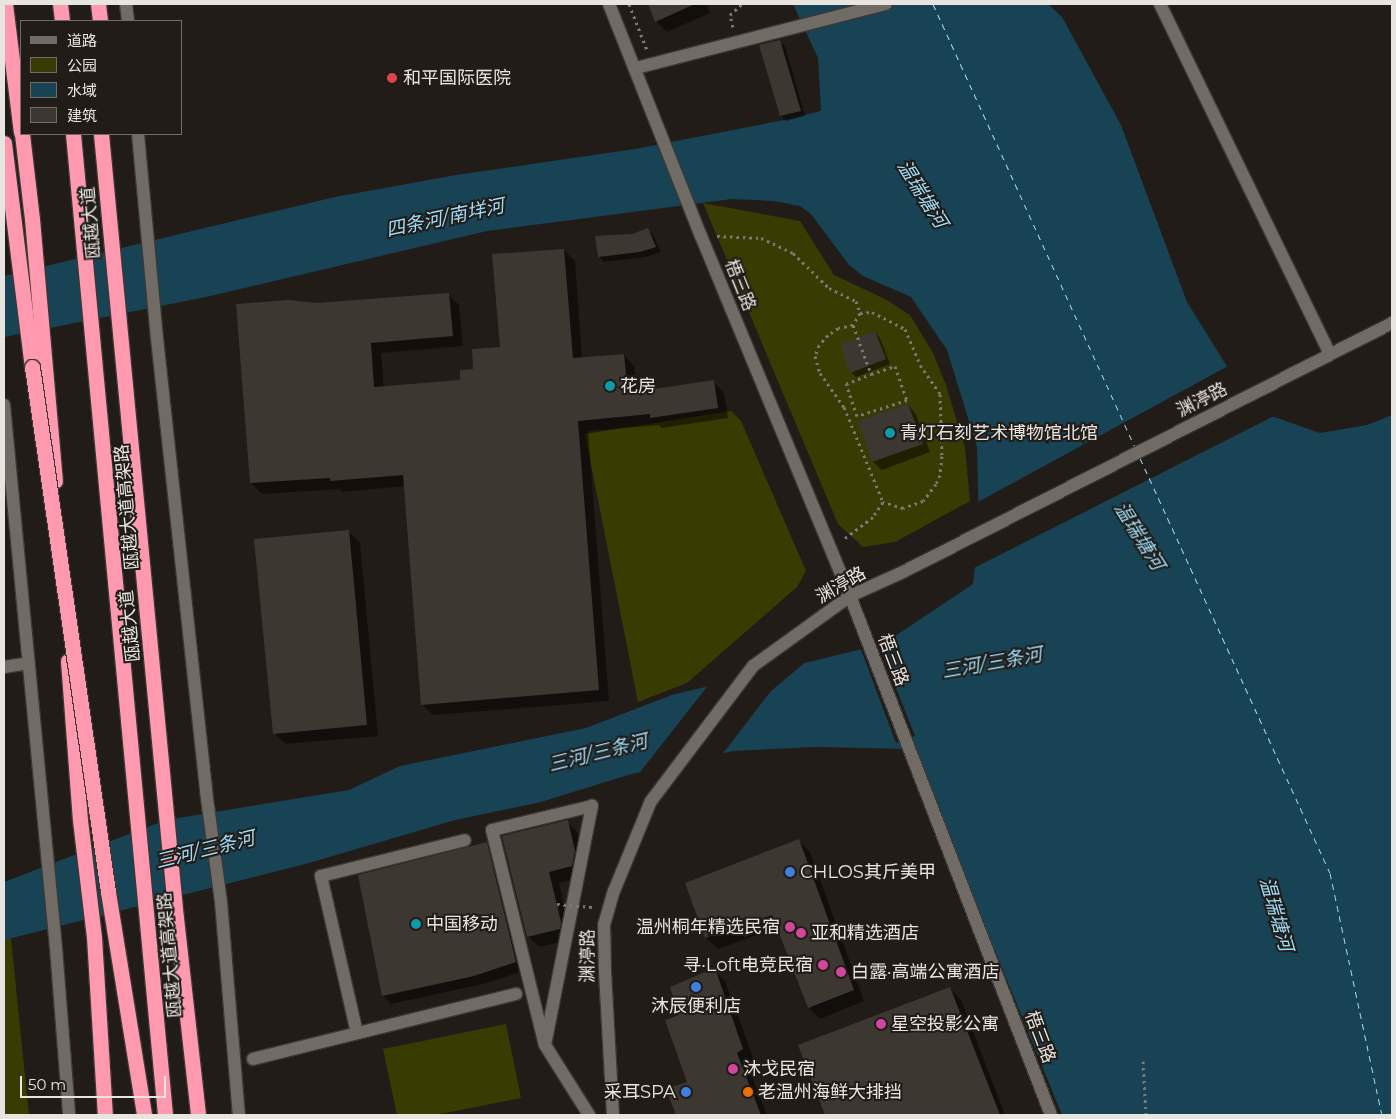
<!DOCTYPE html>
<html>
<head>
<meta charset="utf-8">
<style>
  body { margin:0 }
  #map { position:relative; width:1396px; height:1119px; overflow:hidden; background:#211c18; font-family:Montserrat,"Noto Sans SC",sans-serif }
  div>[style] { position:absolute }
  [style*='--x'] { left:calc(var(--x)*1px); top:calc(var(--y)*1px); width:calc(var(--w)*1px); rotate:calc(var(--a)*1deg) }
  .green>* { inset:0; background:#393c02 }
  .water>* { inset:0; background:#174355 }
  .pier>* { inset:0; background:#211c18 }
  .shadow>* { inset:0; background:#0007 }
  .ferry>* { height:1px; margin-top:-0.5px; transform-origin:0; background:repeating-linear-gradient(90deg,#9eddfa 0 6px,transparent 0 11px) }
  .building>* { inset:0; background:#3d3732 }
  .path>* { height:3px; margin-top:-1.5px; transform-origin:0; background:repeating-linear-gradient(90deg,#7c7874 0 2.5px,transparent 0 6.5px) }
  .roads { filter:drop-shadow(1px 0 #3c3835) drop-shadow(-1px 0 #3c3835) drop-shadow(0 1px #3c3835) drop-shadow(0 -1px #3c3835) }
  .minor>* { height:12px; margin:-6px; padding:0 6px; transform-origin:6px; border-radius:6px; background:#716b65 }
  .highway>* { height:15px; margin:-7.5px; padding:0 7.5px; transform-origin:7.5px; border-radius:7.5px; background:#fe99af }
  .path-bridge>* { height:3px; margin-top:-1.5px; transform-origin:0; background:repeating-linear-gradient(90deg,#7c7874 0 2.5px,transparent 0 6.5px) }
  .bridges { filter:drop-shadow(1px 0 #3c3835) drop-shadow(-1px 0 #3c3835) drop-shadow(0 1px #3c3835) drop-shadow(0 -1px #3c3835) }
  .highway-bridge>* { height:15px; margin:-7.5px; padding:0 7.5px; transform-origin:7.5px; border-radius:7.5px; background:#fe99af }
  .dots>* { width:14px; height:14px; translate:-50% -50%; box-sizing:border-box; border:2px solid #211c18; border-radius:50% }
  span { translate:-50% -50%; white-space:nowrap; text-align:center; line-height:1.15; -webkit-text-stroke:4px #211c18; paint-order:stroke }
  .poi-label { font-size:18px; color:#e8e5e1 }
  .left { translate:0 -50%; text-align:left }
  .right { translate:-100% -50%; text-align:right }
  .street-label { font-size:18px; color:#e8e5e1 }
  .water-label { font-size:19px; color:#9eddfa; font-style:italic }
  .frame { position:absolute; inset:0; border:5px solid #e8e5e1; pointer-events:none }
  .legend { position:absolute; left:20px; top:20px; width:162px; height:115px; box-sizing:border-box; background:#211c18; border:1px solid #716c68; margin:0; padding:6px 9px; list-style:none; font-size:15px; color:#e8e5e1 }
  .legend li { display:flex; align-items:center; gap:10px; height:25px }
  .legend b { width:25px; border:1px solid #716c68 }
  .scale { position:absolute; left:20px; top:1076px; width:146px; height:22px; box-sizing:border-box; border:2px solid #e8e5e1; border-top:0; padding-left:6px; font-size:15px; line-height:18px; white-space:nowrap; color:#e8e5e1; -webkit-text-stroke:4px #211c18; paint-order:stroke }
</style>
</head>
<body>
<div id="map">
  <div class="green">
    <div style="clip-path:polygon(703px 203px,800px 221px,834px 275px,885px 299px,910px 315px,933px 353px,946px 385px,965px 448px,970px 501px,895px 542px,863px 547px,838px 524px)"></div>
    <div style="clip-path:polygon(731px 411px,741px 421px,806px 571px,797px 587px,687px 683px,638px 702px,585px 434px)"></div>
    <div style="clip-path:polygon(4px 870px,29px 1115px,4px 1115px)"></div>
    <div style="clip-path:polygon(506px 1024px,521px 1098px,435px 1115px,397px 1115px,383px 1049px)"></div>
  </div>
  <div class="water">
    <div style="clip-path:polygon(793px 4px,1048px 4px,1062px 17px,1121px 125px,1187px 302px,1254px 410px,1320px 433px,1367px 425px,1392px 415px,1392px 1115px,1062px 1115px,913px 749px,815px 747px,733px 751px,628px 775px,541px 802px,455px 820px,309px 863px,4px 940px,4px 882px,166px 820px,349px 790px,400px 766px,586px 728px,672px 695px,883px 644px,973px 584px,979px 530px,977px 447px,947px 350px,911px 297px,863px 276px,849px 265px,811px 214px,800px 206px,774px 201px,732px 199px,487px 231px,206px 297px,4px 337px,4px 276px,335px 197px,456px 175px,635px 149px,784px 120px,821px 111px,818px 58px)"></div>
  </div>
  <div class="pier">
    <div style="clip-path:polygon(1230px 365px,1256px 408px,1276px 415px,972px 569px,976px 530px,976px 503px)"></div>
    <div style="clip-path:polygon(878px 642px,915px 736px,896px 743px,860px 647px)"></div>
    <div style="clip-path:polygon(808px 660px,771px 691px,721px 756px,637px 776px,710px 683px)"></div>
  </div>
  <div class="shadow">
    <div style="clip-path:polygon(649px 4px,707px 4px,710px 13px,667px 32px,656px 21px)"></div>
    <div style="clip-path:polygon(779px 41px,785px 46px,805px 116px,786px 121px,781px 116px,761px 46px)"></div>
    <div style="clip-path:polygon(648px 230px,653px 235px,661px 252px,646px 257px,604px 262px,599px 256px,633px 235px)"></div>
    <div style="clip-path:polygon(564px 250px,575px 261px,582px 359px,624px 355px,634px 366px,637px 393px,714px 382px,724px 393px,728px 418px,662px 428px,659px 425px,588px 431px,609px 701px,433px 715px,422px 704px,405px 486px,342px 492px,340px 489px,262px 494px,251px 483px,316px 304px,448px 294px,459px 305px,463px 346px,381px 353px,384px 388px,462px 382px,501px 348px)"></div>
    <div style="clip-path:polygon(875px 332px,880px 338px,890px 364px,856px 377px,851px 372px)"></div>
    <div style="clip-path:polygon(908px 405px,916px 414px,930px 452px,882px 470px,873px 462px,860px 422px)"></div>
    <div style="clip-path:polygon(349px 532px,360px 543px,378px 736px,285px 744px,274px 733px)"></div>
    <div style="clip-path:polygon(567px 822px,578px 833px,585px 863px,583px 877px,559px 883px,571px 934px,570px 940px,539px 947px,528px 936px,503px 837px)"></div>
    <div style="clip-path:polygon(799px 841px,810px 852px,864px 1001px,820px 1019px,809px 1008px,779px 927px,718px 949px,706px 938px,686px 884px)"></div>
    <div style="clip-path:polygon(486px 843px,494px 851px,524px 971px,483px 984px,391px 1004px,383px 996px)"></div>
    <div style="clip-path:polygon(714px 970px,725px 981px,754px 1060px,747px 1064px,767px 1115px,677px 1115px,668px 1090px,689px 1082px,681px 1016px)"></div>
    <div style="clip-path:polygon(950px 988px,961px 1000px,1005px 1115px,826px 1115px,799px 1046px)"></div>
  </div>
  <div class="ferry">
    <div style="--x:933;--y:4;--w:487;--a:65.5"></div>
    <div style="--x:1140;--y:458;--w:456;--a:65.4"></div>
    <div style="--x:1330;--y:873;--w:248;--a:77.9"></div>
  </div>
  <div class="building">
    <div style="clip-path:polygon(648px 4px,695px 4px,655px 22px)"></div>
    <div style="clip-path:polygon(780px 40px,801px 111px,780px 116px,759px 45px)"></div>
    <div style="clip-path:polygon(648px 228px,656px 247px,640px 252px,598px 257px,595px 236px,632px 234px)"></div>
    <div style="clip-path:polygon(564px 249px,573px 358px,624px 354px,628px 393px,714px 380px,718px 408px,650px 418px,650px 414px,578px 421px,599px 690px,421px 705px,403px 475px,330px 481px,330px 478px,250px 483px,236px 304px,289px 300px,316px 303px,449px 293px,453px 336px,371px 343px,374px 387px,460px 380px,460px 370px,473px 369px,472px 349px,500px 347px,492px 254px)"></div>
    <div style="clip-path:polygon(875px 331px,886px 359px,850px 373px,840px 344px)"></div>
    <div style="clip-path:polygon(908px 404px,923px 444px,872px 462px,858px 421px)"></div>
    <div style="clip-path:polygon(349px 530px,367px 725px,273px 734px,254px 539px)"></div>
    <div style="clip-path:polygon(568px 820px,575px 851px,572px 866px,549px 872px,561px 922px,560px 929px,527px 937px,502px 836px)"></div>
    <div style="clip-path:polygon(799px 839px,854px 990px,808px 1008px,772px 915px,705px 938px,685px 883px)"></div>
    <div style="clip-path:polygon(487px 842px,516px 962px,474px 976px,382px 996px,358px 875px)"></div>
    <div style="clip-path:polygon(715px 968px,743px 1049px,737px 1053px,761px 1115px,676px 1115px,666px 1089px,687px 1082px,665px 1020px,679px 1015px,670px 987px)"></div>
    <div style="clip-path:polygon(950px 987px,1000px 1115px,825px 1115px,798px 1045px)"></div>
  </div>
  <div class="path">
    <div style="--x:629;--y:4;--w:49;--a:68.6"></div>
    <div style="--x:733;--y:27;--w:12;--a:-104"></div>
    <div style="--x:730;--y:15;--w:16;--a:-43"></div>
    <div style="--x:717;--y:236;--w:44;--a:2.6"></div>
    <div style="--x:761;--y:238;--w:35;--a:25"></div>
    <div style="--x:793;--y:253;--w:50;--a:44.2"></div>
    <div style="--x:829;--y:288;--w:30;--a:26"></div>
    <div style="--x:856;--y:301;--w:13;--a:72"></div>
    <div style="--x:860;--y:313;--w:14;--a:120"></div>
    <div style="--x:853;--y:325;--w:15;--a:169"></div>
    <div style="--x:838;--y:328;--w:12;--a:145"></div>
    <div style="--x:828;--y:335;--w:13;--a:132"></div>
    <div style="--x:819;--y:345;--w:12;--a:110"></div>
    <div style="--x:815;--y:356;--w:18;--a:74"></div>
    <div style="--x:820;--y:373;--w:42;--a:54.8"></div>
    <div style="--x:844;--y:407;--w:103;--a:67.7"></div>
    <div style="--x:883;--y:502;--w:18;--a:124"></div>
    <div style="--x:873;--y:517;--w:38;--a:143"></div>
    <div style="--x:860;--y:313;--w:12;--a:-5"></div>
    <div style="--x:872;--y:312;--w:37;--a:27"></div>
    <div style="--x:905;--y:329;--w:39;--a:67"></div>
    <div style="--x:920;--y:365;--w:35;--a:55"></div>
    <div style="--x:940;--y:394;--w:62;--a:88.2"></div>
    <div style="--x:942;--y:456;--w:19;--a:96"></div>
    <div style="--x:940;--y:475;--w:10;--a:114"></div>
    <div style="--x:936;--y:484;--w:21;--a:127"></div>
    <div style="--x:923;--y:501;--w:21;--a:161"></div>
    <div style="--x:903;--y:508;--w:21;--a:-163"></div>
    <div style="--x:853;--y:325;--w:52;--a:69.8"></div>
    <div style="--x:871;--y:374;--w:25;--a:-18"></div>
    <div style="--x:895;--y:366;--w:36;--a:71"></div>
    <div style="--x:907;--y:400;--w:52;--a:162.3"></div>
    <div style="--x:857;--y:416;--w:34;--a:-109"></div>
    <div style="--x:846;--y:384;--w:27;--a:-22"></div>
    <div style="--x:1143;--y:1061;--w:54;--a:86.8"></div>
  </div>
  <div class="roads">
    <div class="minor">
      <div style="--x:126;--y:4;--w:17;--a:83"></div>
      <div style="--x:609;--y:4;--w:250;--a:68.4"></div>
      <div style="--x:701;--y:236;--w:390;--a:67.5"></div>
      <div style="--x:850;--y:596;--w:557;--a:68.83"></div>
      <div style="--x:1160;--y:4;--w:389;--a:64.1"></div>
      <div style="--x:636;--y:68;--w:258;--a:-14.4"></div>
      <div style="--x:138;--y:134;--w:205;--a:84.7"></div>
      <div style="--x:157;--y:338;--w:456;--a:83.8"></div>
      <div style="--x:206;--y:791;--w:112;--a:82.3"></div>
      <div style="--x:221;--y:902;--w:214;--a:85.2"></div>
      <div style="--x:4;--y:405;--w:545;--a:84.53"></div>
      <div style="--x:56;--y:948;--w:168;--a:85.5"></div>
      <div style="--x:4;--y:667;--w:25;--a:-9"></div>
      <div style="--x:357;--y:1033;--w:161;--a:-102.9"></div>
      <div style="--x:321;--y:876;--w:148;--a:-14"></div>
      <div style="--x:545;--y:1045;--w:244;--a:-78.9"></div>
      <div style="--x:592;--y:806;--w:103;--a:166.5"></div>
      <div style="--x:492;--y:830;--w:221;--a:76.2"></div>
      <div style="--x:545;--y:1045;--w:83;--a:57.8"></div>
      <div style="--x:253;--y:1059;--w:271;--a:-13.9"></div>
      <div style="--x:613;--y:1115;--w:144;--a:-93.2"></div>
      <div style="--x:605;--y:971;--w:46;--a:-91.2"></div>
      <div style="--x:604;--y:925;--w:35;--a:-74"></div>
      <div style="--x:614;--y:891;--w:97;--a:-67.7"></div>
      <div style="--x:651;--y:801;--w:169;--a:-52.9"></div>
      <div style="--x:753;--y:666;--w:120;--a:-35.8"></div>
      <div style="--x:850;--y:596;--w:60;--a:-24.4"></div>
      <div style="--x:905;--y:571;--w:547;--a:-26.99"></div>
    </div>
    <div class="highway">
      <div style="--x:5;--y:4;--w:129;--a:82.9"></div>
      <div style="--x:60;--y:4;--w:17;--a:83"></div>
      <div style="--x:98;--y:4;--w:17;--a:83"></div>
      <div style="--x:22;--y:134;--w:86;--a:83.3"></div>
      <div style="--x:32;--y:219;--w:263;--a:85"></div>
      <div style="--x:73;--y:134;--w:985;--a:84.64"></div>
      <div style="--x:101;--y:134;--w:788;--a:84.54"></div>
      <div style="--x:176;--y:918;--w:198;--a:83.6"></div>
      <div style="--x:4;--y:143;--w:226;--a:82.9"></div>
      <div style="--x:68;--y:661;--w:159;--a:85.7"></div>
      <div style="--x:80;--y:820;--w:118;--a:83.2"></div>
      <div style="--x:94;--y:937;--w:178;--a:86.5"></div>
    </div>
  </div>
  <div class="path-bridge">
    <div style="--x:557;--y:904;--w:35;--a:5"></div>
  </div>
  <div class="bridges">
    <div class="highway-bridge">
      <div style="--x:32;--y:367;--w:530;--a:81.76"></div>
      <div style="--x:108;--y:892;--w:226;--a:80.8"></div>
    </div>
  </div>
  <div class="dots">
    <div style="left:392px;top:78px;background:#e0444e"></div>
    <div style="left:610px;top:386px;background:#0f9aa8"></div>
    <div style="left:890px;top:433px;background:#0f9aa8"></div>
    <div style="left:790px;top:872px;background:#3f7fe0"></div>
    <div style="left:416px;top:924px;background:#0f9aa8"></div>
    <div style="left:790px;top:927px;background:#d1479c"></div>
    <div style="left:801px;top:933px;background:#d1479c"></div>
    <div style="left:823px;top:965px;background:#d1479c"></div>
    <div style="left:841px;top:972px;background:#d1479c"></div>
    <div style="left:696px;top:987px;background:#3f7fe0"></div>
    <div style="left:881px;top:1024px;background:#d1479c"></div>
    <div style="left:733px;top:1069px;background:#d1479c"></div>
    <div style="left:686px;top:1092px;background:#3f7fe0"></div>
    <div style="left:748px;top:1092px;background:#e8710a"></div>
  </div>
  <div class="poi-label">
    <span class="left" style="left:403px;top:78px">和平国际医院</span>
    <span class="left" style="left:620px;top:386px">花房</span>
    <span class="left" style="left:900px;top:433px">青灯石刻艺术博物馆北馆</span>
    <span class="left" style="left:800px;top:872px">CHLOS其斤美甲</span>
    <span class="left" style="left:426px;top:924px">中国移动</span>
    <span class="right" style="left:780px;top:927px">温州桐年精选民宿</span>
    <span class="left" style="left:811px;top:933px">亚和精选酒店</span>
    <span class="right" style="left:813px;top:965px">寻·Loft电竞民宿</span>
    <span class="left" style="left:851px;top:972px">白露·高端公寓酒店</span>
    <span style="left:696px;top:1006px">沐辰便利店</span>
    <span class="left" style="left:891px;top:1024px">星空投影公寓</span>
    <span class="left" style="left:743px;top:1069px">沐戈民宿</span>
    <span class="right" style="left:676px;top:1092px">采耳SPA</span>
    <span class="left" style="left:758px;top:1092px">老温州海鲜大排挡</span>
  </div>
  <div class="street-label">
    <span style="left:91px;top:223px;rotate:-95deg">瓯越大道</span>
    <span style="left:740px;top:285px;rotate:68deg">梧三路</span>
    <span style="left:1202px;top:400px;rotate:-27deg">渊渟路</span>
    <span style="left:127px;top:507px;rotate:-95deg">瓯越大道高架路</span>
    <span style="left:841px;top:585px;rotate:-30deg">渊渟路</span>
    <span style="left:130px;top:626px;rotate:-96deg">瓯越大道</span>
    <span style="left:893px;top:660px;rotate:69deg">梧三路</span>
    <span style="left:170px;top:955px;rotate:-95deg">瓯越大道高架路</span>
    <span style="left:588px;top:956px;rotate:-90deg">渊渟路</span>
    <span style="left:1040px;top:1037px;rotate:69deg">梧三路</span>
  </div>
  <div class="water-label">
    <span style="left:922px;top:194px;rotate:58deg">温瑞塘河</span>
    <span style="left:445px;top:218px;rotate:-12deg">四条河/南垟河</span>
    <span style="left:1139px;top:536px;rotate:58deg">温瑞塘河</span>
    <span style="left:992px;top:663px;rotate:-10deg">三河/三条河</span>
    <span style="left:598px;top:753px;rotate:-14deg">三河/三条河</span>
    <span style="left:205px;top:850px;rotate:-14deg">三河/三条河</span>
    <span style="left:1276px;top:914px;rotate:74deg">温瑞塘河</span>
  </div>
  <div class="frame"></div>
  <ul class="legend">
  <li><b style="height:6px;background:#716b65"></b>道路</li>
  <li><b style="height:14px;background:#393c02"></b>公园</li>
  <li><b style="height:14px;background:#174355"></b>水域</li>
  <li><b style="height:14px;background:#3d3732"></b>建筑</li>
  </ul>
  <div class="scale">50 m</div>
</div>
</body>
</html>
